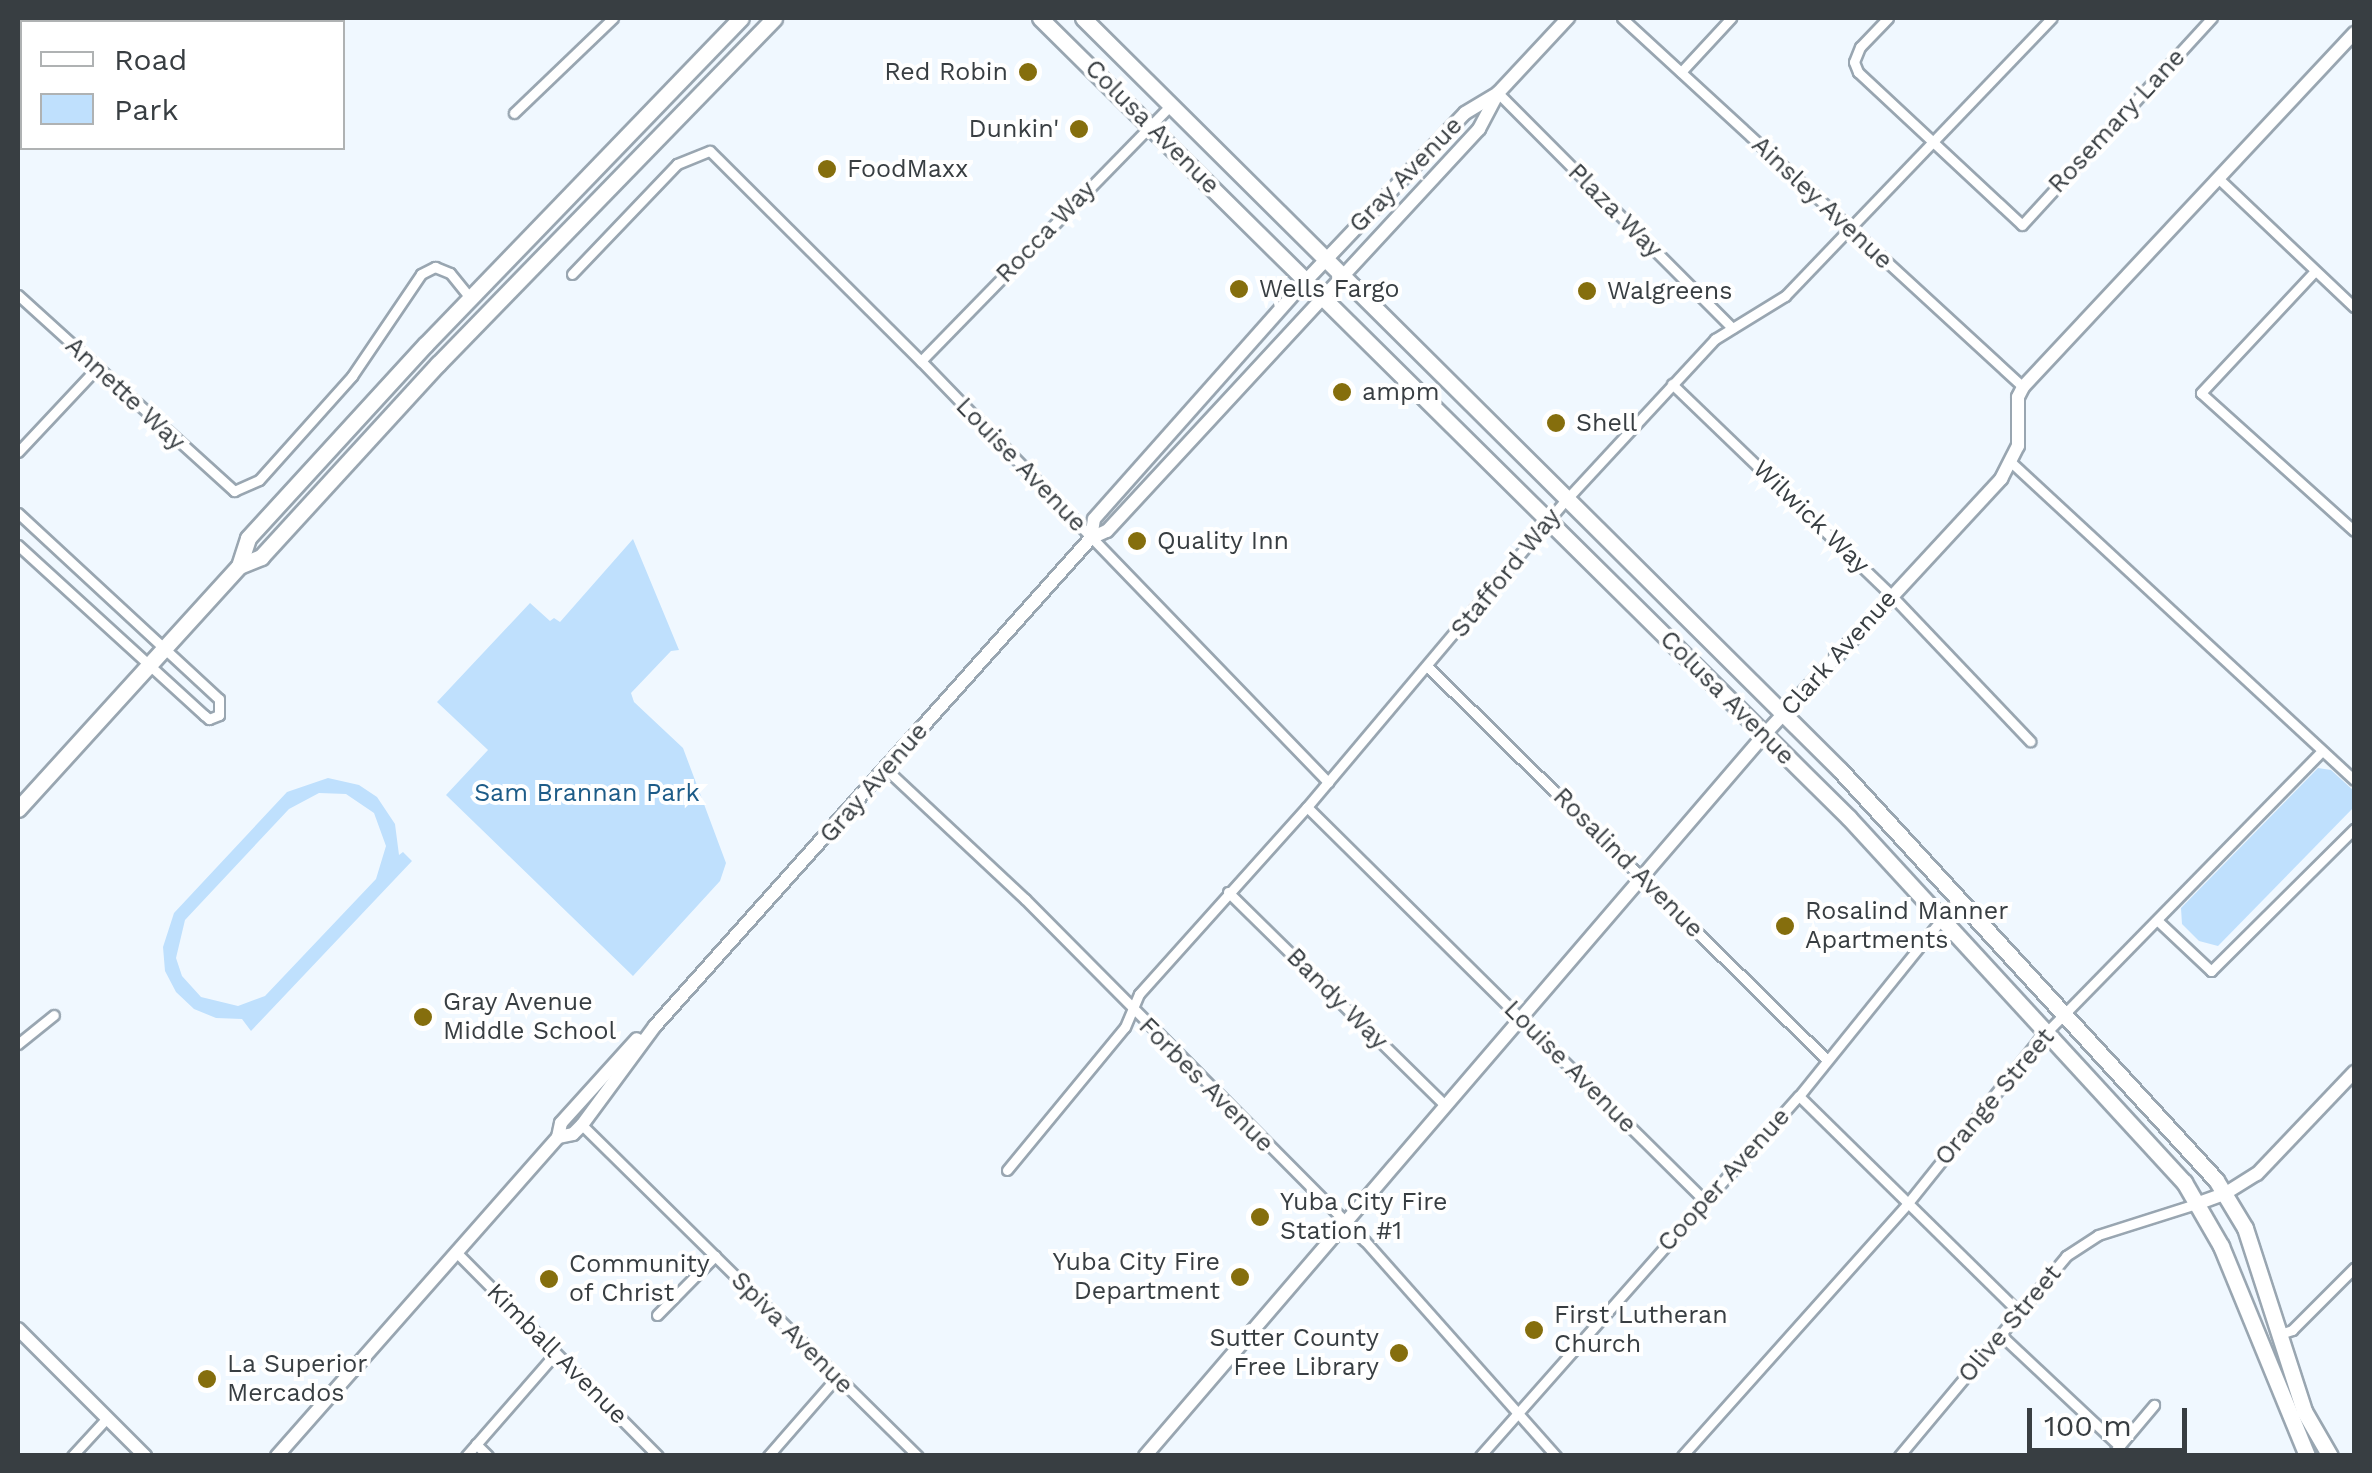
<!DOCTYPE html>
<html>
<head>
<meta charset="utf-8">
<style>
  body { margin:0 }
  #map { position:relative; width:2372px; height:1473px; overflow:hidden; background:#f0f8ff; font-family:"Work Sans",sans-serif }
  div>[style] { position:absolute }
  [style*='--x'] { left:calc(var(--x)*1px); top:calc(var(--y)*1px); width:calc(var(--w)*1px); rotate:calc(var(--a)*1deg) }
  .green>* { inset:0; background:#bfe0fd }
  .roads { filter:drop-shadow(2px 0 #99a6b1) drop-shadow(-2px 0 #99a6b1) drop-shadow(0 2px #99a6b1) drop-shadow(0 -2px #99a6b1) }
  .street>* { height:9px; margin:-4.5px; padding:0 4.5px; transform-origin:4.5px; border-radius:4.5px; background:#fff }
  .secondary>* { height:12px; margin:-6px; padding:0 6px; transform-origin:6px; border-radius:6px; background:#fff }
  .highway>* { height:15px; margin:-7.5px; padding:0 7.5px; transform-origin:7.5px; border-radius:7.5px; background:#fff }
  .dots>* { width:28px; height:28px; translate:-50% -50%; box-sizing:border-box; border:5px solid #fff; border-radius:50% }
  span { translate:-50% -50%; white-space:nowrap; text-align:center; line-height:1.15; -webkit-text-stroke:8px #fff; paint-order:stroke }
  .poi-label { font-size:25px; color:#383e42 }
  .right { translate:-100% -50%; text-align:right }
  .left { translate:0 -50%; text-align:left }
  .street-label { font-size:25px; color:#383e42 }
  .park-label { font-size:25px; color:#1d5c88 }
  .frame { position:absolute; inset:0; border:20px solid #383e42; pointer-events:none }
  .legend { position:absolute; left:20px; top:20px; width:325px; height:130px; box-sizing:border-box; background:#fff; border:2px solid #afb2b3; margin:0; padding:12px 18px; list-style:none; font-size:30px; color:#383e42 }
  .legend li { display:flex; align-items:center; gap:20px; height:50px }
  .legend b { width:50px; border:2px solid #afb2b3 }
  .scale { position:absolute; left:2027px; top:1408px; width:160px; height:45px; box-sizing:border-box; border:5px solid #383e42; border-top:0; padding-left:12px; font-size:30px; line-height:35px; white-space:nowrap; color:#383e42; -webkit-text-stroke:8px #fff; paint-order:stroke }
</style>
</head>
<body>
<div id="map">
  <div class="green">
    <div style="clip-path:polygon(633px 539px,679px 650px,671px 651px,631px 693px,634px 702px,683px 748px,726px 863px,720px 881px,633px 976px,446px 795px,488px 750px,437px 702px,530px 603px,550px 621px,554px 618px,560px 622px)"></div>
    <div style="clip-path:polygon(2318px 768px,2331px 770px,2354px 791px,2354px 807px,2218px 946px,2199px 941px,2182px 924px,2181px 908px)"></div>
    <div style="clip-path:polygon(evenodd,328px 778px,359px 785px,377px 797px,395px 824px,399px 855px,403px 852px,412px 861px,251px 1031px,242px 1019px,216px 1018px,194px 1009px,176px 992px,165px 971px,163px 947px,174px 913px,287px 792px,328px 778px,319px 793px,346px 794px,374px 813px,386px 846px,376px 879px,265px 996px,238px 1006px,201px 997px,182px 976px,176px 958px,185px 920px,289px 809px,319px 793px)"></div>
  </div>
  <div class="roads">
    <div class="street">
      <div style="--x:1622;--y:18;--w:545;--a:42.62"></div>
      <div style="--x:1888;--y:18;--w:40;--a:134"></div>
      <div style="--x:1860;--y:47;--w:16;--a:112"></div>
      <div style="--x:1854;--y:62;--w:11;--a:68"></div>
      <div style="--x:1858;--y:72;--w:224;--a:43"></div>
      <div style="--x:2022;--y:225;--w:281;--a:-47.5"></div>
      <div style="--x:1681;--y:72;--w:74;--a:-47.2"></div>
      <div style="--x:1498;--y:93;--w:332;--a:45.1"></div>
      <div style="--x:514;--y:113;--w:137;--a:-43.8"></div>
      <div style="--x:2219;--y:179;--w:186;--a:43.5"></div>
      <div style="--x:2315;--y:271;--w:167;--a:133.1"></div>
      <div style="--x:2201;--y:393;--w:206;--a:42"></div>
      <div style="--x:572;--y:274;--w:152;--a:-46.3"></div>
      <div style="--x:677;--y:164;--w:35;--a:-22"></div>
      <div style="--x:710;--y:151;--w:298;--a:44.9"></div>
      <div style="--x:921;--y:361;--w:586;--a:45.97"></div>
      <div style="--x:18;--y:295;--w:292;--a:42.2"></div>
      <div style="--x:234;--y:491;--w:27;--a:-24"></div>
      <div style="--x:259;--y:480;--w:140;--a:-48.2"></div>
      <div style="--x:352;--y:376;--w:123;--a:-55.9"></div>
      <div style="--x:421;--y:274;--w:16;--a:-27"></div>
      <div style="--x:435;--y:267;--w:16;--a:22"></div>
      <div style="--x:450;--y:273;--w:32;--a:51"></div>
      <div style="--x:921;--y:361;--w:358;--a:-45.7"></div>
      <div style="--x:1672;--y:384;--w:304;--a:43.9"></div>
      <div style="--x:1891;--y:595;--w:202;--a:46.4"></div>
      <div style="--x:18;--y:452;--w:115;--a:-46.8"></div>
      <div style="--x:2012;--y:463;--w:466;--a:42.8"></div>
      <div style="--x:18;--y:513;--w:274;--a:42.8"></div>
      <div style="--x:219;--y:699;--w:16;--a:90"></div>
      <div style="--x:219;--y:715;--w:11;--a:158"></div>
      <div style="--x:209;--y:719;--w:6;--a:-141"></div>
      <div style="--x:204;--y:715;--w:252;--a:-137.6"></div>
      <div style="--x:1428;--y:667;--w:560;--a:44.57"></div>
      <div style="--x:886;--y:769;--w:190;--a:43.1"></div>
      <div style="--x:1025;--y:899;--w:482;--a:45.2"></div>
      <div style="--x:1365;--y:1241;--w:288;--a:48.4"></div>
      <div style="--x:1307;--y:807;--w:560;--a:44.71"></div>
      <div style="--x:1228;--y:892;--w:305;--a:44.5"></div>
      <div style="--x:2158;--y:921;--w:73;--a:43.3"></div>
      <div style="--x:2211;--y:971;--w:202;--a:-44.8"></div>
      <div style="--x:18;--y:1044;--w:46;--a:-38.9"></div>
      <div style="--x:1799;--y:1096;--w:310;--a:44.5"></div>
      <div style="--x:582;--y:1125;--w:472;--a:44.6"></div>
      <div style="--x:1007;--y:1170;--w:185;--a:-50.5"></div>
      <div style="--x:1125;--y:1027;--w:36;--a:-67"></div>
      <div style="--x:1139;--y:994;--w:251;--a:-48.1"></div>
      <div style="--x:1307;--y:807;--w:400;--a:-49.9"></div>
      <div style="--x:1565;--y:501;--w:221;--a:-47.2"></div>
      <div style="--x:1715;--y:339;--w:82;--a:-31.6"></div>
      <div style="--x:1785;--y:296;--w:385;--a:-46.2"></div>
      <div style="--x:456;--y:1252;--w:287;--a:45.3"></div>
      <div style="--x:657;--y:1315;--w:83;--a:-45.5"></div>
      <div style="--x:2280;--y:1334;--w:13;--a:-18"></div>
      <div style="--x:2292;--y:1330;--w:88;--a:-45"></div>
      <div style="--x:2002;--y:1336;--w:161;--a:43.2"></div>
      <div style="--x:476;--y:1444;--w:17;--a:45"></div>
      <div style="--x:72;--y:1456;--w:52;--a:-47.4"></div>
      <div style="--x:466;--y:1456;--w:135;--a:-48.9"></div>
      <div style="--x:768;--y:1456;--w:103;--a:-48.9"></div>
      <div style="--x:1480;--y:1456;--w:481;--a:-48.5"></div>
      <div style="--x:1799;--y:1096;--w:255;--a:-51.1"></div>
      <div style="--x:1682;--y:1456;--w:339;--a:-48.2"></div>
      <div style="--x:1908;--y:1203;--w:208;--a:-51.3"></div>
      <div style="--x:2038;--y:1041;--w:406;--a:-45.6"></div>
      <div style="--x:1899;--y:1456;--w:261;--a:-50.1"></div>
      <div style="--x:2066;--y:1256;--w:38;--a:-33"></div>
      <div style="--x:2098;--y:1235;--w:103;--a:-17.6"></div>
      <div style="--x:2111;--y:1456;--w:67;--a:-49.9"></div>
    </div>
    <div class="secondary">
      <div style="--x:1091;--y:538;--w:19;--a:-81"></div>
      <div style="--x:1094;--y:519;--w:309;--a:-48.4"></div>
      <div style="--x:1299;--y:288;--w:241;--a:-46.5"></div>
      <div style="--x:1465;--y:113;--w:39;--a:-31"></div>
      <div style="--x:1498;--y:93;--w:103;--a:-47"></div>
      <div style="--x:558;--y:1137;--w:15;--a:-11"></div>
      <div style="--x:573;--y:1134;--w:13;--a:-45"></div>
      <div style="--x:582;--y:1125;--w:123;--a:-53.6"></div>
      <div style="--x:655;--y:1026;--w:654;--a:-48.22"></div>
      <div style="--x:1091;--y:538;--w:17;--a:-24"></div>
      <div style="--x:1107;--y:531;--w:548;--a:-47.22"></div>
      <div style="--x:1479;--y:129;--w:41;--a:-62.2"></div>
      <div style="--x:2199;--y:1203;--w:29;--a:-20"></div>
      <div style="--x:2226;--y:1193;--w:36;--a:-32"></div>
      <div style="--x:2257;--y:1174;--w:141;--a:-46.4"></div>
      <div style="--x:18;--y:1329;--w:180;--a:45"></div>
      <div style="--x:277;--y:1456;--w:425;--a:-48.6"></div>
      <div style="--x:558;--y:1137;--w:14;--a:-78"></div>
      <div style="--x:561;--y:1123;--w:113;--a:-47.9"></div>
      <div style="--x:1145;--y:1456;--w:950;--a:-49.35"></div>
      <div style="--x:1764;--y:735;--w:349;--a:-47.2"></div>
      <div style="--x:2001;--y:479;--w:37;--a:-63"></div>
      <div style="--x:2018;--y:446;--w:49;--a:-90"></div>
      <div style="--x:2018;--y:397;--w:11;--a:-63"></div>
      <div style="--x:2023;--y:387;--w:485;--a:-46.9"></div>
    </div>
    <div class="highway">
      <div style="--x:1040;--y:18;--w:1138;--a:44.68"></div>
      <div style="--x:1849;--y:818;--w:495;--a:47.4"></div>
      <div style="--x:2184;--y:1182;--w:74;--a:60"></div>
      <div style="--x:2221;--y:1246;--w:227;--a:67.7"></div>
      <div style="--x:1083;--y:18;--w:1067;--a:44.81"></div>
      <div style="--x:1840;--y:770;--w:556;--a:47.48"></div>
      <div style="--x:2216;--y:1180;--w:56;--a:58.9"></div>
      <div style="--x:2245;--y:1228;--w:192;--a:72.1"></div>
      <div style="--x:2304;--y:1411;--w:52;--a:60"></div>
      <div style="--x:239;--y:566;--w:29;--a:-72"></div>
      <div style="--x:248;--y:538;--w:263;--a:-47.5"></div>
      <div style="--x:426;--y:344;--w:453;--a:-46"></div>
      <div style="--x:18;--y:809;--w:328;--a:-47.7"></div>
      <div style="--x:239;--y:566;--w:24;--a:-22"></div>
      <div style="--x:261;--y:557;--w:262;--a:-47.5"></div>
      <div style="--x:438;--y:364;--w:482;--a:-45.8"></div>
    </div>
  </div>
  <div class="dots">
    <div style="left:1028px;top:72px;background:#856e0d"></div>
    <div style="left:1079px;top:129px;background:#856e0d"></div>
    <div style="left:827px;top:169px;background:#856e0d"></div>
    <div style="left:1239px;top:289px;background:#856e0d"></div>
    <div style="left:1587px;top:291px;background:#856e0d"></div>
    <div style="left:1342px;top:392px;background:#856e0d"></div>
    <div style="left:1556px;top:423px;background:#856e0d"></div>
    <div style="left:1137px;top:541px;background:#856e0d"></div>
    <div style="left:1785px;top:926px;background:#856e0d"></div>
    <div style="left:423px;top:1017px;background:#856e0d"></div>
    <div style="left:1260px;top:1217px;background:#856e0d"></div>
    <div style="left:1240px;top:1277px;background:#856e0d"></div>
    <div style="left:549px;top:1279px;background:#856e0d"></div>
    <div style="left:1534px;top:1330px;background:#856e0d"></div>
    <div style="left:1399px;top:1353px;background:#856e0d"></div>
    <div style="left:207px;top:1379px;background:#856e0d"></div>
  </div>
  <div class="poi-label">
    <span class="right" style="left:1008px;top:72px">Red Robin</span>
    <span class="right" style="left:1059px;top:129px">Dunkin'</span>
    <span class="left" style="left:847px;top:169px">FoodMaxx</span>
    <span class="left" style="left:1259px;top:289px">Wells Fargo</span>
    <span class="left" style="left:1607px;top:291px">Walgreens</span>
    <span class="left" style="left:1362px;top:392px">ampm</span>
    <span class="left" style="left:1576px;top:423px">Shell</span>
    <span class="left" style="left:1157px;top:541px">Quality Inn</span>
    <span class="left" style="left:1805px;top:926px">Rosalind Manner<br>Apartments</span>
    <span class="left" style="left:443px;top:1017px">Gray Avenue<br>Middle School</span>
    <span class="left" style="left:1280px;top:1217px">Yuba City Fire<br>Station #1</span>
    <span class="right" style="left:1220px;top:1277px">Yuba City Fire<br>Department</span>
    <span class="left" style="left:569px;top:1279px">Community<br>of Christ</span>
    <span class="left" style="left:1554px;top:1330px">First Lutheran<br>Church</span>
    <span class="right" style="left:1379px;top:1353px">Sutter County<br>Free Library</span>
    <span class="left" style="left:227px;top:1379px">La Superior<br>Mercados</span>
  </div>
  <div class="street-label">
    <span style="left:2117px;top:121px;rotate:-47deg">Rosemary Lane</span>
    <span style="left:1152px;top:127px;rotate:45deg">Colusa Avenue</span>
    <span style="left:1406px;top:175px;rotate:-46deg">Gray Avenue</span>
    <span style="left:1822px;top:203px;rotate:43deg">Ainsley Avenue</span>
    <span style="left:1615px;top:211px;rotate:45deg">Plaza Way</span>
    <span style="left:1046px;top:232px;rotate:-46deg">Rocca Way</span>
    <span style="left:125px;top:394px;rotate:43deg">Annette Way</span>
    <span style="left:1021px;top:465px;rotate:46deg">Louise Avenue</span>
    <span style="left:1811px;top:517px;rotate:44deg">Wilwick Way</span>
    <span style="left:1506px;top:573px;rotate:-51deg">Stafford Way</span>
    <span style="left:1839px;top:653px;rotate:-48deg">Clark Avenue</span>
    <span style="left:1727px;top:698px;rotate:45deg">Colusa Avenue</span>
    <span style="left:874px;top:783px;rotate:-49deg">Gray Avenue</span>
    <span style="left:1628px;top:863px;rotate:45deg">Rosalind Avenue</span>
    <span style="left:1337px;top:999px;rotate:45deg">Bandy Way</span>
    <span style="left:1570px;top:1067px;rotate:45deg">Louise Avenue</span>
    <span style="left:1206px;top:1085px;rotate:45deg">Forbes Avenue</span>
    <span style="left:1995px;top:1097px;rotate:-50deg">Orange Street</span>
    <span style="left:1724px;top:1180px;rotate:-48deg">Cooper Avenue</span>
    <span style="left:2010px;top:1324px;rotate:-50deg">Olive Street</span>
    <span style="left:792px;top:1333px;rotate:45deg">Spiva Avenue</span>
    <span style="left:557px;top:1354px;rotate:45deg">Kimball Avenue</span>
  </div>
  <div class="park-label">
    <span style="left:587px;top:793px">Sam Brannan Park</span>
  </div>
  <div class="frame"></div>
  <ul class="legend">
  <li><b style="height:12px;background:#fff"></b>Road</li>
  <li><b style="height:28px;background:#bfe0fd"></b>Park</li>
  </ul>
  <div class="scale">100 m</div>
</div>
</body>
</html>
